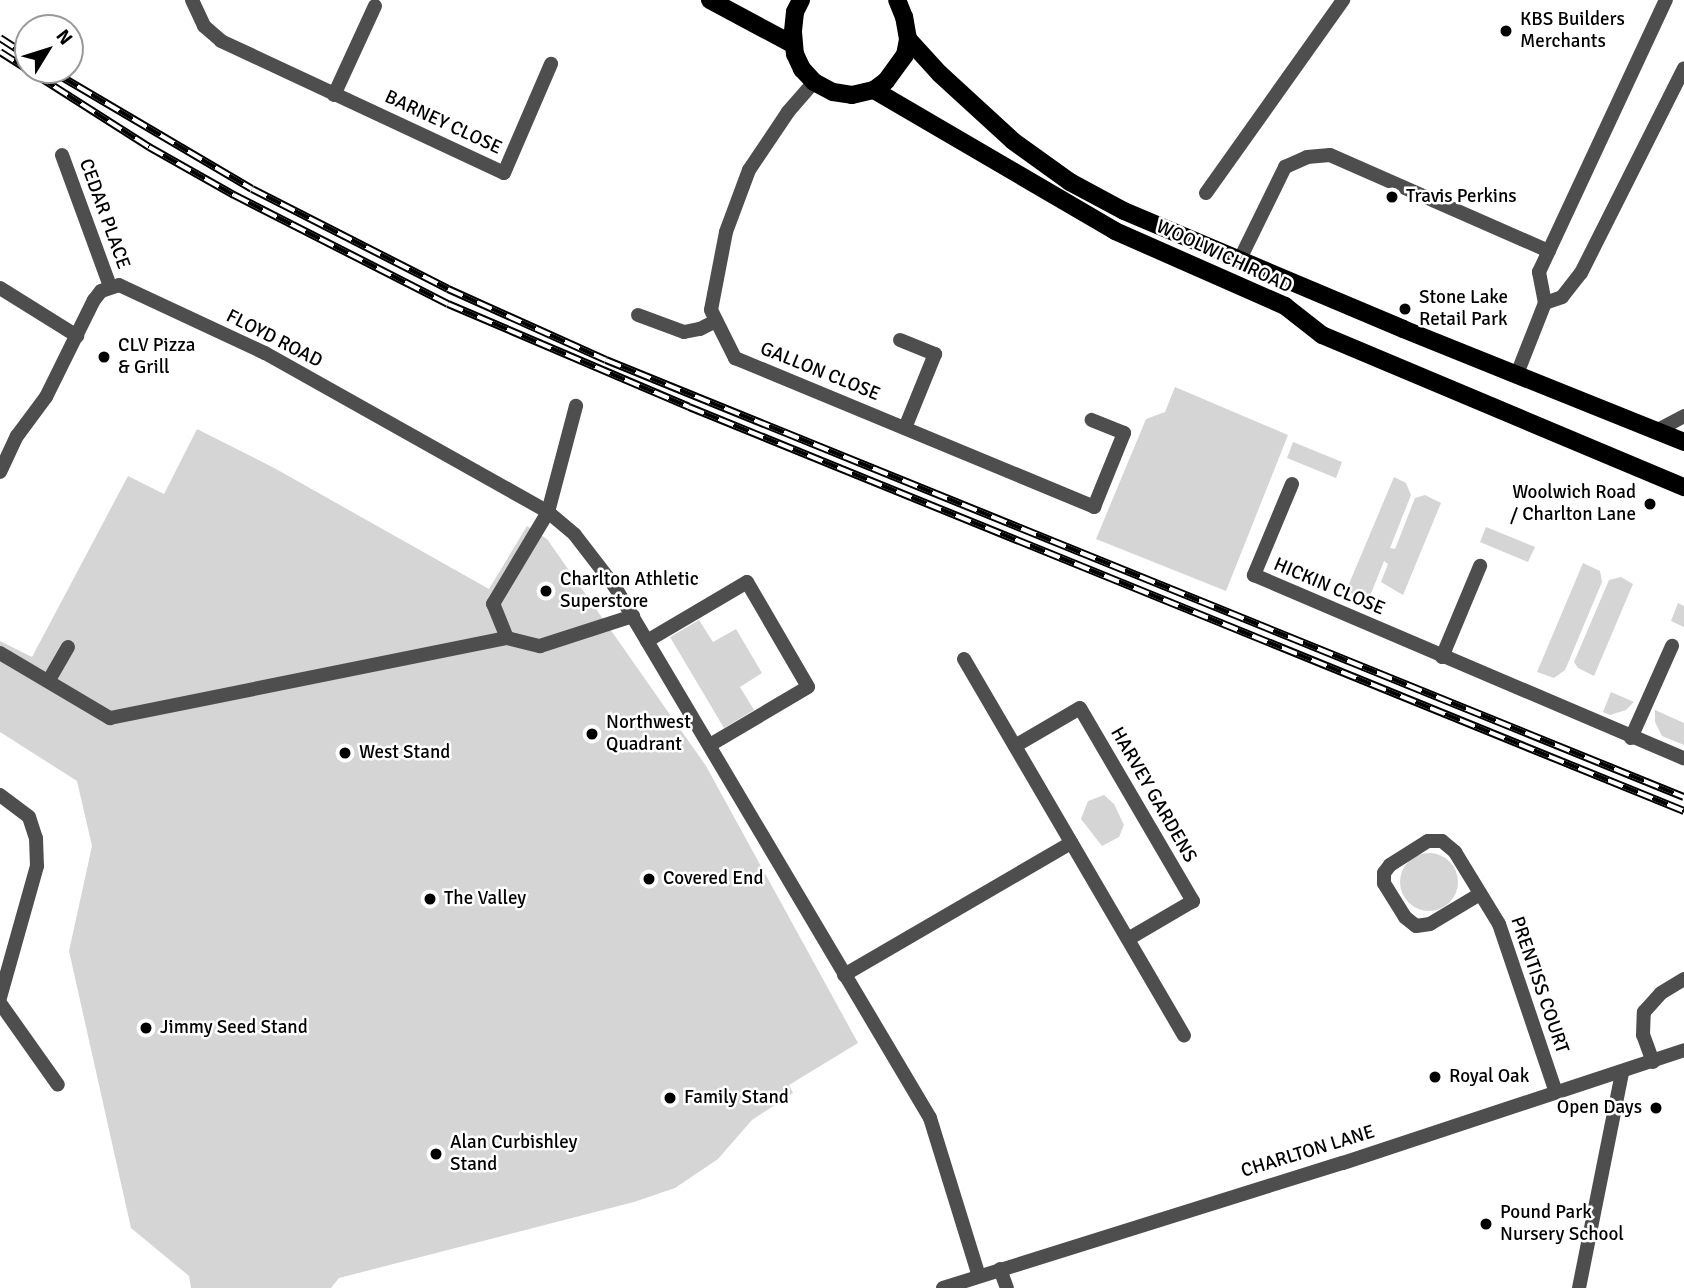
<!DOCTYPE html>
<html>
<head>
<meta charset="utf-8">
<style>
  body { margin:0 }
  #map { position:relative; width:1684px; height:1288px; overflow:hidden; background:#fff; font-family:Signika,sans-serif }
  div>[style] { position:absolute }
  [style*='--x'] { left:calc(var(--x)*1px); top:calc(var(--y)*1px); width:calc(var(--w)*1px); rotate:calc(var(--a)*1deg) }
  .green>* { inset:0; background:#d5d5d5 }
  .round { border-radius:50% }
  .lane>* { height:14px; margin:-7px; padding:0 7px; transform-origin:7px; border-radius:7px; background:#4e4e4e }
  .street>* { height:14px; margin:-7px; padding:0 7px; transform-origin:7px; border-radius:7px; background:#4e4e4e }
  .primary>* { height:18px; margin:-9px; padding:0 9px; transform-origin:9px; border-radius:9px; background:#000 }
  .rail>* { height:8px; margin-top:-4px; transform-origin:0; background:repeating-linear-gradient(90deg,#fff 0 16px,#000 0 32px); box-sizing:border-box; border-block:2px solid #000 }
  .dots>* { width:19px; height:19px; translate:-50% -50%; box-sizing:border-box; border:4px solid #fff; border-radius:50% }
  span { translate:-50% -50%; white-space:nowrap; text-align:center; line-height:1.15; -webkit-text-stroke:5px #fff; paint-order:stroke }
  .poi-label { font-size:19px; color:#000 }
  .left { translate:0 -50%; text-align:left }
  .right { translate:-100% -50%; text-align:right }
  .street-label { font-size:19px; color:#000 }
  .north { position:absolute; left:14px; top:14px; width:70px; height:70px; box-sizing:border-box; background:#fff; border:2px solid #999; border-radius:50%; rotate:52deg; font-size:19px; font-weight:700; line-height:28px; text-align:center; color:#000 }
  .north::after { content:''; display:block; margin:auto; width:24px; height:32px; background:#000; clip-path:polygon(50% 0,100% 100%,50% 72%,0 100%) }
</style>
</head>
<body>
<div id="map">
  <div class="green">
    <div style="clip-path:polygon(1175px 387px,1288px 435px,1226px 591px,1096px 539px,1146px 419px,1165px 412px)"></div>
    <div style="clip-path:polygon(197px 429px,276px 469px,489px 589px,527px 526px,547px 539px,706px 766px,858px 1043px,789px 1085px,793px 1093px,752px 1120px,718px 1159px,675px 1188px,634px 1202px,339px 1278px,331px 1288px,191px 1288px,189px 1276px,131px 1228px,69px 951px,92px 846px,77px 781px,0 732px,0 641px,32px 657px,128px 476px,164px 494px)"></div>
    <div style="clip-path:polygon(1293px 442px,1342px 462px,1336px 478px,1287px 458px)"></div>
    <div style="clip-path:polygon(1394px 477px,1406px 483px,1411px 495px,1390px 548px,1395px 549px,1415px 498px,1425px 495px,1441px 503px,1403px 595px,1381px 582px,1388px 564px,1384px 561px,1370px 596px,1364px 599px,1346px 591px)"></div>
    <div style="clip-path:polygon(1486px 527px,1535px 547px,1528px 562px,1480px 542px)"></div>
    <div style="clip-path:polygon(1583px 563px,1600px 571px,1602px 582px,1565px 670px,1554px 678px,1537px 672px)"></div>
    <div style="clip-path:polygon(1621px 577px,1633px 584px,1594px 676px,1578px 668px,1574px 662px,1609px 580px)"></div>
    <div style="clip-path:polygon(1678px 603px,1684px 606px,1684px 627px,1671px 621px)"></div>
    <div style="clip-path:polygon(699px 620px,713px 642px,736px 629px,762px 673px,740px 687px,754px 710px,724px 728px,670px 637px)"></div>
    <div style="clip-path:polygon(1611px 692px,1634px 702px,1626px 710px,1610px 715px,1603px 712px)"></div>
    <div style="clip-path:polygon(1655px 710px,1684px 723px,1684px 745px,1662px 736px,1655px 722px)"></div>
    <div style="clip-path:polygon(1104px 795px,1114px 804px,1124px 825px,1119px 837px,1102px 846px,1081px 819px,1088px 801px)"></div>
    <div class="round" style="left:1400px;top:853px;width:58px;height:58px"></div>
  </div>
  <div class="lane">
    <div style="--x:1206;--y:193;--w:237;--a:-54.6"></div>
    <div style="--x:1239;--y:261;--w:105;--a:-63.9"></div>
    <div style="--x:1285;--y:167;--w:24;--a:-24"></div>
    <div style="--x:1307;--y:157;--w:23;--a:-5"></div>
    <div style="--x:1330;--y:155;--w:239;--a:23.7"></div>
    <div style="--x:1545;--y:303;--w:18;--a:-19"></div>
    <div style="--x:1562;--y:297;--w:31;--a:-52"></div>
    <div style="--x:1581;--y:273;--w:229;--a:-63.3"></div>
    <div style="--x:638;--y:315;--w:49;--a:20.3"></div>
    <div style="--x:684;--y:332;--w:16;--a:-11"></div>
    <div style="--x:700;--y:329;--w:18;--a:-27"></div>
    <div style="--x:1517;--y:374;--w:76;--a:-68.5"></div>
    <div style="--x:1545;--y:303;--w:32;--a:-101"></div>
    <div style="--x:1539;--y:272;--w:300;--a:-65"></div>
    <div style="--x:507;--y:638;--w:37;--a:-112"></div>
    <div style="--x:493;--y:604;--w:107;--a:-59.1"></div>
    <div style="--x:0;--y:653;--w:128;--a:30.6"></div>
    <div style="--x:110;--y:718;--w:405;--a:-11.4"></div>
    <div style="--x:507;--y:638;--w:34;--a:14"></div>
    <div style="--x:540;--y:646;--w:98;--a:-17.9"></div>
    <div style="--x:49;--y:680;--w:38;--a:-60"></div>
    <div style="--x:1015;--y:746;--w:75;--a:-30.3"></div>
    <div style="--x:1080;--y:708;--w:224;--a:59.7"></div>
    <div style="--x:1193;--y:901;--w:75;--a:149.7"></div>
    <div style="--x:1653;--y:1062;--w:29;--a:-110"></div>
    <div style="--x:1643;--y:1035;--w:23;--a:-88"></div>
    <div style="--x:1644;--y:1012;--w:25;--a:-48"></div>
    <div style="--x:1661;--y:993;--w:27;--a:-31"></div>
  </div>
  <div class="street">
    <div style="--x:192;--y:0;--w:29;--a:65"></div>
    <div style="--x:204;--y:26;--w:23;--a:41"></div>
    <div style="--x:221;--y:41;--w:312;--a:25"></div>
    <div style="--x:504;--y:173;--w:119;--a:-66.7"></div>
    <div style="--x:814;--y:82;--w:40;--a:131"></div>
    <div style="--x:788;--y:112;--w:70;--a:123.9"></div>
    <div style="--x:749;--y:170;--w:66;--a:110.4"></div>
    <div style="--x:726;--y:232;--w:79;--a:100.9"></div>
    <div style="--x:711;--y:310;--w:54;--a:63.4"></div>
    <div style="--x:735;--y:358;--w:389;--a:22.5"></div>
    <div style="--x:1094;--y:507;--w:80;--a:-67.9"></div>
    <div style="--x:1124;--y:433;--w:35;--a:-158"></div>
    <div style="--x:334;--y:95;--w:98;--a:-65.3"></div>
    <div style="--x:62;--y:155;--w:140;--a:69.9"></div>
    <div style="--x:0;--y:288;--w:91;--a:31.9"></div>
    <div style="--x:900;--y:340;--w:38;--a:22"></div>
    <div style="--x:935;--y:354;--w:80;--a:112.1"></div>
    <div style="--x:1658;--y:430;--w:30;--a:-28"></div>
    <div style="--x:0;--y:472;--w:40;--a:-65"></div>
    <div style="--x:17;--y:436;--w:49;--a:-53.4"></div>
    <div style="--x:46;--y:397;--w:108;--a:-63.7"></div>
    <div style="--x:94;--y:300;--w:11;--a:-52"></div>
    <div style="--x:101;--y:291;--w:19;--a:-18"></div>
    <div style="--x:119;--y:285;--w:161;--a:25"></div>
    <div style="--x:265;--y:353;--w:325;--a:29.3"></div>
    <div style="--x:548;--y:512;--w:35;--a:40"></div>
    <div style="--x:575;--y:535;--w:66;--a:52.4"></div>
    <div style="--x:615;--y:587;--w:617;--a:59.32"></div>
    <div style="--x:930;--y:1118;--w:165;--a:72.8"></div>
    <div style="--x:1292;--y:484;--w:99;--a:112.7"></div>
    <div style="--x:1254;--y:575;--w:467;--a:23.1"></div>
    <div style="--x:548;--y:512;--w:110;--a:-75.2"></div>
    <div style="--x:647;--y:641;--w:116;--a:-30.5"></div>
    <div style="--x:747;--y:582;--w:121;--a:59.8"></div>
    <div style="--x:808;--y:687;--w:114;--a:149.4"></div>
    <div style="--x:1442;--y:657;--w:99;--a:-67.3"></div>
    <div style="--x:964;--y:659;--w:436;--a:59.7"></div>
    <div style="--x:1631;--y:738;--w:101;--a:-66"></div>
    <div style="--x:0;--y:795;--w:36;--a:37"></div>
    <div style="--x:29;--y:817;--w:22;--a:72"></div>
    <div style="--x:36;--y:838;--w:28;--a:88"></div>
    <div style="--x:37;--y:866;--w:137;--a:105.7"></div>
    <div style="--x:1480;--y:894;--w:58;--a:149"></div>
    <div style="--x:1430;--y:924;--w:14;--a:172"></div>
    <div style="--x:1416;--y:926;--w:14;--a:-141"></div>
    <div style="--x:1405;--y:917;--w:40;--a:-122"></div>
    <div style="--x:1384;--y:883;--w:10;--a:-90"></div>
    <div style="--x:1384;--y:873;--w:10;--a:-53"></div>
    <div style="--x:1390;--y:865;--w:45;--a:-32.3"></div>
    <div style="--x:1428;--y:841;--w:14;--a:0"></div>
    <div style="--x:1442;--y:841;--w:17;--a:40"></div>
    <div style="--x:1455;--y:852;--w:84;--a:58.6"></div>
    <div style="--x:1499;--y:924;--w:177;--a:71.3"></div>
    <div style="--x:844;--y:975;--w:263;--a:-30.2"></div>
    <div style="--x:0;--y:1003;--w:100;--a:54.7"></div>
    <div style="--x:1000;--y:1269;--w:20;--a:70"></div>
    <div style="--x:943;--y:1288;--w:419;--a:-17.4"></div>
    <div style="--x:1343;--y:1163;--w:359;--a:-18.3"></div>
    <div style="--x:1579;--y:1288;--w:220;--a:-78.7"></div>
  </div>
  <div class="primary">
    <div style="--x:710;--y:0;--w:95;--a:28.2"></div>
    <div style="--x:801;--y:0;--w:13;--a:117"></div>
    <div style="--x:795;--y:12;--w:20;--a:96"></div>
    <div style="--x:793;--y:32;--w:22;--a:85"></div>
    <div style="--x:795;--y:54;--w:17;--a:65"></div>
    <div style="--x:802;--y:69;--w:18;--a:47"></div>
    <div style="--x:814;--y:82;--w:21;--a:28"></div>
    <div style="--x:833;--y:92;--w:19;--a:9"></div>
    <div style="--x:852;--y:95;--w:23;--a:-13"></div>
    <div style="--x:874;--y:90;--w:15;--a:-37"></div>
    <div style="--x:886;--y:81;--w:32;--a:-54"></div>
    <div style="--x:905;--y:55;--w:16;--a:-79"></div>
    <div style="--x:908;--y:39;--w:22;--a:-100"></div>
    <div style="--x:904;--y:17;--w:18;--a:-112"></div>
    <div style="--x:908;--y:39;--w:47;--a:47.6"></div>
    <div style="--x:940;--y:74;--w:99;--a:42.5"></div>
    <div style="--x:1013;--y:141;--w:70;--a:35.7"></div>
    <div style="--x:1070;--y:182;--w:61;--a:28.2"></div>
    <div style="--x:1124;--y:211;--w:303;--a:22.9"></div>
    <div style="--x:1403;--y:329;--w:303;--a:21.9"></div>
    <div style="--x:874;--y:90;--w:279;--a:30.3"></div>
    <div style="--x:1115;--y:231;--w:186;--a:23.8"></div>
    <div style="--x:1285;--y:306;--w:47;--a:38.1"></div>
    <div style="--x:1322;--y:335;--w:393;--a:22.8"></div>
  </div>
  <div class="rail">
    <div style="--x:0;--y:38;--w:33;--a:33"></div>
    <div style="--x:0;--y:52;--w:177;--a:32.5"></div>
    <div style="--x:149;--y:147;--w:98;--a:29.5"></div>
    <div style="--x:234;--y:195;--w:240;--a:27"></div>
    <div style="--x:448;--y:304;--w:262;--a:23.1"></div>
    <div style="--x:689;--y:407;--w:1074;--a:22.1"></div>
    <div style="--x:50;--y:70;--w:234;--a:30.5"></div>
    <div style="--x:252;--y:189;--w:220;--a:27"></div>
    <div style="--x:448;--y:289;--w:173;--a:24.2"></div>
    <div style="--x:606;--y:360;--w:1163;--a:22.07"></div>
  </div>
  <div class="dots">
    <div style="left:1506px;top:31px;background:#000"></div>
    <div style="left:1392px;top:197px;background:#000"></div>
    <div style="left:1405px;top:309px;background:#000"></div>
    <div style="left:104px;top:357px;background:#000"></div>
    <div style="left:1650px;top:504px;background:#000"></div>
    <div style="left:546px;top:591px;background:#000"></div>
    <div style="left:592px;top:734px;background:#000"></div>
    <div style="left:345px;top:753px;background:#000"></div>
    <div style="left:649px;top:879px;background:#000"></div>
    <div style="left:430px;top:899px;background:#000"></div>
    <div style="left:146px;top:1028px;background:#000"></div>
    <div style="left:1435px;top:1077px;background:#000"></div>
    <div style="left:670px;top:1098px;background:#000"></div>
    <div style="left:1656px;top:1108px;background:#000"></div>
    <div style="left:436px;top:1154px;background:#000"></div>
    <div style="left:1486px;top:1224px;background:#000"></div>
  </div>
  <div class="poi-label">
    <span class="left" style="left:1520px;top:31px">KBS Builders<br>Merchants</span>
    <span class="left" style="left:1406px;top:197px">Travis Perkins</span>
    <span class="left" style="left:1419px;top:309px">Stone Lake<br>Retail Park</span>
    <span class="left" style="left:118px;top:357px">CLV Pizza<br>&amp; Grill</span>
    <span class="right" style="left:1636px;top:504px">Woolwich Road<br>/ Charlton Lane</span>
    <span class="left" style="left:560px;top:591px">Charlton Athletic<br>Superstore</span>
    <span class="left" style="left:606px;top:734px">Northwest<br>Quadrant</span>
    <span class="left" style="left:359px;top:753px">West Stand</span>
    <span class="left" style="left:663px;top:879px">Covered End</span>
    <span class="left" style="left:444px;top:899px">The Valley</span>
    <span class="left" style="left:160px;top:1028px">Jimmy Seed Stand</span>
    <span class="left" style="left:1449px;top:1077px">Royal Oak</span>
    <span class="left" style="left:684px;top:1098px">Family Stand</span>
    <span class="right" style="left:1642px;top:1108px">Open Days</span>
    <span class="left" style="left:450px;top:1154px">Alan Curbishley<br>Stand</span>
    <span class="left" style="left:1500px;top:1224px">Pound Park<br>Nursery School</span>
  </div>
  <div class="street-label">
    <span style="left:443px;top:123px;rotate:25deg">BARNEY CLOSE</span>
    <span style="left:104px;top:214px;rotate:70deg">CEDAR PLACE</span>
    <span style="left:1224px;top:257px;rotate:25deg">WOOLWICH ROAD</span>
    <span style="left:274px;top:339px;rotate:27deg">FLOYD ROAD</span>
    <span style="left:820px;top:372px;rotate:22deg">GALLON CLOSE</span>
    <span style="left:1329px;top:587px;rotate:23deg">HICKIN CLOSE</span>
    <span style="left:1153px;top:795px;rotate:60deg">HARVEY GARDENS</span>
    <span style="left:1539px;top:985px;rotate:71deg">PRENTISS COURT</span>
    <span style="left:1308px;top:1152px;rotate:-17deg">CHARLTON LANE</span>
  </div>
  <div class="north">N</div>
</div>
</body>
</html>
